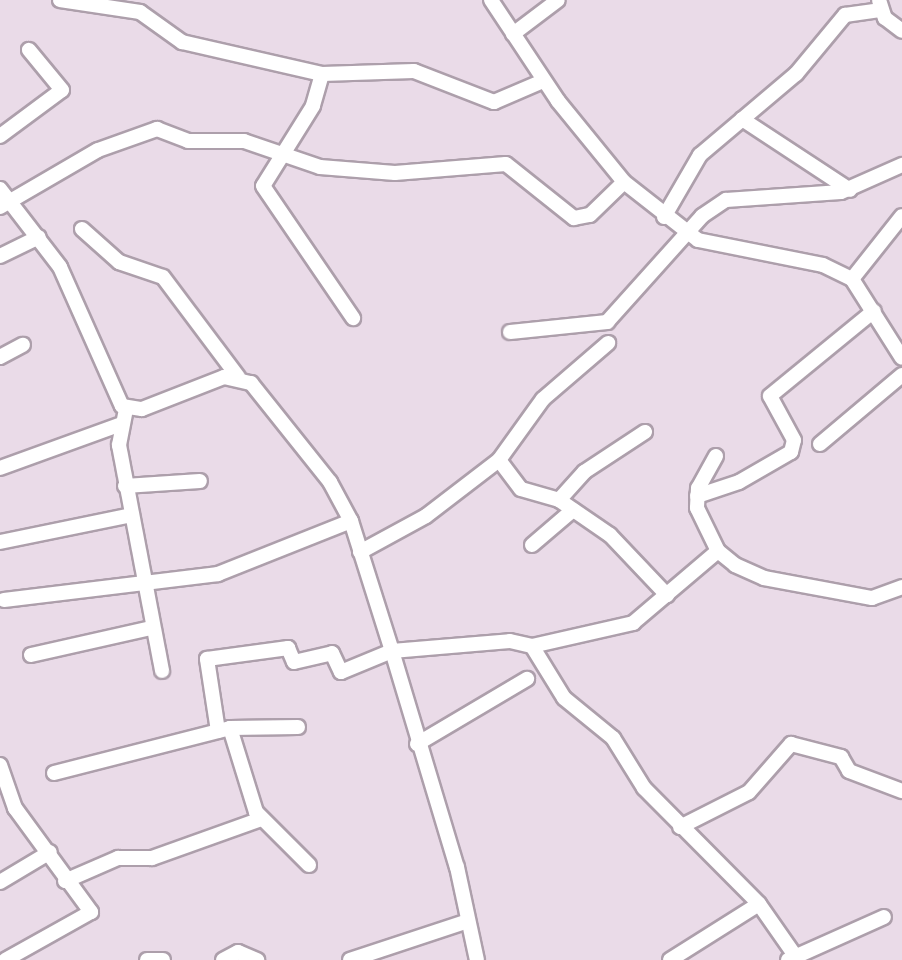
<!DOCTYPE html>
<html>
<head>
<meta charset="utf-8">
<style>
  body { margin:0 }
  #map { position:relative; width:902px; height:960px; overflow:hidden; background:#eadbe8; font-family:Roboto,sans-serif }
  div>[style] { position:absolute }
  [style*='--x'] { left:calc(var(--x)*1px); top:calc(var(--y)*1px); width:calc(var(--w)*1px); rotate:calc(var(--a)*1deg) }
  .roads { filter:drop-shadow(2px 0 #ad9fab) drop-shadow(-2px 0 #ad9fab) drop-shadow(0 2px #ad9fab) drop-shadow(0 -2px #ad9fab) }
  .minor>* { height:14px; margin:-7px; padding:0 7px; transform-origin:7px; border-radius:7px; background:#fff }
  span { translate:-50% -50%; white-space:nowrap; text-align:center; line-height:1.15; -webkit-text-stroke:6px #fff; paint-order:stroke }
</style>
</head>
<body>
<div id="map">
  <div class="roads">
    <div class="minor">
      <div style="--x:60;--y:0;--w:81;--a:8.5"></div>
      <div style="--x:140;--y:12;--w:52;--a:35.5"></div>
      <div style="--x:182;--y:42;--w:144;--a:12.9"></div>
      <div style="--x:322;--y:74;--w:92;--a:-1.9"></div>
      <div style="--x:414;--y:71;--w:86;--a:21.2"></div>
      <div style="--x:494;--y:102;--w:53;--a:-23.2"></div>
      <div style="--x:491;--y:0;--w:121;--a:56.4"></div>
      <div style="--x:558;--y:101;--w:104;--a:50.8"></div>
      <div style="--x:624;--y:182;--w:94;--a:38.1"></div>
      <div style="--x:698;--y:240;--w:127;--a:11.3"></div>
      <div style="--x:823;--y:265;--w:32;--a:26"></div>
      <div style="--x:852;--y:279;--w:93;--a:57.7"></div>
      <div style="--x:879;--y:0;--w:19;--a:72"></div>
      <div style="--x:885;--y:18;--w:21;--a:37"></div>
      <div style="--x:513;--y:34;--w:56;--a:-37.1"></div>
      <div style="--x:322;--y:74;--w:33;--a:106"></div>
      <div style="--x:313;--y:106;--w:94;--a:122"></div>
      <div style="--x:263;--y:186;--w:160;--a:55.7"></div>
      <div style="--x:742;--y:119;--w:129;--a:33.3"></div>
      <div style="--x:0;--y:136;--w:77;--a:-36.6"></div>
      <div style="--x:62;--y:90;--w:52;--a:-129.5"></div>
      <div style="--x:0;--y:189;--w:98;--a:52.4"></div>
      <div style="--x:60;--y:267;--w:152;--a:66"></div>
      <div style="--x:122;--y:406;--w:20;--a:9"></div>
      <div style="--x:142;--y:409;--w:88;--a:-21.3"></div>
      <div style="--x:224;--y:377;--w:28;--a:13"></div>
      <div style="--x:251;--y:383;--w:127;--a:51.4"></div>
      <div style="--x:330;--y:482;--w:44;--a:61.7"></div>
      <div style="--x:351;--y:521;--w:136;--a:72.5"></div>
      <div style="--x:392;--y:651;--w:118;--a:-4.8"></div>
      <div style="--x:510;--y:641;--w:23;--a:13"></div>
      <div style="--x:532;--y:646;--w:61;--a:58.4"></div>
      <div style="--x:564;--y:698;--w:63;--a:39.2"></div>
      <div style="--x:613;--y:738;--w:59;--a:58.2"></div>
      <div style="--x:644;--y:788;--w:163;--a:45.2"></div>
      <div style="--x:759;--y:904;--w:68;--a:55.1"></div>
      <div style="--x:0;--y:207;--w:113;--a:-30.2"></div>
      <div style="--x:98;--y:150;--w:63;--a:-19.6"></div>
      <div style="--x:157;--y:129;--w:33;--a:21"></div>
      <div style="--x:188;--y:141;--w:56;--a:0"></div>
      <div style="--x:244;--y:141;--w:80;--a:18.9"></div>
      <div style="--x:320;--y:167;--w:75;--a:4.6"></div>
      <div style="--x:395;--y:173;--w:111;--a:-4.6"></div>
      <div style="--x:506;--y:164;--w:87;--a:38.5"></div>
      <div style="--x:574;--y:218;--w:16;--a:-11"></div>
      <div style="--x:590;--y:215;--w:47;--a:-44.1"></div>
      <div style="--x:664;--y:217;--w:72;--a:-59.9"></div>
      <div style="--x:700;--y:155;--w:126;--a:-40.2"></div>
      <div style="--x:796;--y:74;--w:77;--a:-50.3"></div>
      <div style="--x:845;--y:15;--w:35;--a:-8"></div>
      <div style="--x:82;--y:229;--w:50;--a:41.7"></div>
      <div style="--x:119;--y:262;--w:46;--a:18.8"></div>
      <div style="--x:163;--y:277;--w:125;--a:53.1"></div>
      <div style="--x:0;--y:256;--w:43;--a:-26"></div>
      <div style="--x:852;--y:279;--w:80;--a:-51.6"></div>
      <div style="--x:510;--y:332;--w:98;--a:-5.9"></div>
      <div style="--x:607;--y:322;--w:142;--a:-48.1"></div>
      <div style="--x:702;--y:216;--w:29;--a:-34"></div>
      <div style="--x:726;--y:200;--w:115;--a:-4"></div>
      <div style="--x:841;--y:192;--w:67;--a:-23.9"></div>
      <div style="--x:0;--y:357;--w:26;--a:-28"></div>
      <div style="--x:126;--y:409;--w:37;--a:101"></div>
      <div style="--x:119;--y:445;--w:230;--a:79.2"></div>
      <div style="--x:820;--y:444;--w:107;--a:-40.1"></div>
      <div style="--x:716;--y:456;--w:37;--a:119"></div>
      <div style="--x:698;--y:488;--w:20;--a:93"></div>
      <div style="--x:697;--y:508;--w:48;--a:64"></div>
      <div style="--x:718;--y:551;--w:22;--a:39"></div>
      <div style="--x:735;--y:565;--w:32;--a:24"></div>
      <div style="--x:764;--y:578;--w:110;--a:10.5"></div>
      <div style="--x:872;--y:598;--w:32;--a:-20"></div>
      <div style="--x:499;--y:460;--w:36;--a:53"></div>
      <div style="--x:521;--y:489;--w:40;--a:16"></div>
      <div style="--x:559;--y:500;--w:62;--a:34.5"></div>
      <div style="--x:610;--y:535;--w:83;--a:46.5"></div>
      <div style="--x:0;--y:468;--w:127;--a:-19.9"></div>
      <div style="--x:125;--y:486;--w:75;--a:-3.8"></div>
      <div style="--x:697;--y:496;--w:44;--a:-18.4"></div>
      <div style="--x:739;--y:482;--w:60;--a:-30"></div>
      <div style="--x:791;--y:452;--w:12;--a:-76"></div>
      <div style="--x:794;--y:440;--w:50;--a:-118.6"></div>
      <div style="--x:770;--y:396;--w:134;--a:-39.3"></div>
      <div style="--x:559;--y:500;--w:38;--a:-48"></div>
      <div style="--x:584;--y:472;--w:73;--a:-33.3"></div>
      <div style="--x:0;--y:542;--w:134;--a:-11.6"></div>
      <div style="--x:532;--y:545;--w:54;--a:-40.5"></div>
      <div style="--x:360;--y:552;--w:75;--a:-28.6"></div>
      <div style="--x:426;--y:516;--w:92;--a:-37.5"></div>
      <div style="--x:499;--y:460;--w:75;--a:-54.2"></div>
      <div style="--x:543;--y:399;--w:86;--a:-40.7"></div>
      <div style="--x:4;--y:600;--w:216;--a:-6.9"></div>
      <div style="--x:218;--y:574;--w:143;--a:-21.7"></div>
      <div style="--x:532;--y:646;--w:104;--a:-12.8"></div>
      <div style="--x:633;--y:623;--w:111;--a:-40.3"></div>
      <div style="--x:31;--y:655;--w:123;--a:-12.7"></div>
      <div style="--x:230;--y:728;--w:88;--a:72.8"></div>
      <div style="--x:256;--y:812;--w:75;--a:45"></div>
      <div style="--x:218;--y:731;--w:73;--a:-98.7"></div>
      <div style="--x:207;--y:659;--w:82;--a:-7.7"></div>
      <div style="--x:288;--y:648;--w:15;--a:67"></div>
      <div style="--x:294;--y:662;--w:39;--a:-13"></div>
      <div style="--x:332;--y:653;--w:21;--a:65"></div>
      <div style="--x:341;--y:672;--w:55;--a:-22.4"></div>
      <div style="--x:392;--y:651;--w:226;--a:73.3"></div>
      <div style="--x:457;--y:867;--w:95;--a:77.9"></div>
      <div style="--x:417;--y:744;--w:128;--a:-30.6"></div>
      <div style="--x:0;--y:765;--w:46;--a:70.8"></div>
      <div style="--x:15;--y:808;--w:129;--a:53.8"></div>
      <div style="--x:91;--y:912;--w:98;--a:150.8"></div>
      <div style="--x:54;--y:773;--w:182;--a:-14.3"></div>
      <div style="--x:230;--y:728;--w:68;--a:-0.8"></div>
      <div style="--x:680;--y:827;--w:77;--a:-26.9"></div>
      <div style="--x:749;--y:792;--w:64;--a:-48.8"></div>
      <div style="--x:791;--y:744;--w:52;--a:14.6"></div>
      <div style="--x:841;--y:757;--w:16;--a:60"></div>
      <div style="--x:849;--y:771;--w:57;--a:20.7"></div>
      <div style="--x:65;--y:881;--w:58;--a:-23.5"></div>
      <div style="--x:118;--y:858;--w:34;--a:0"></div>
      <div style="--x:152;--y:858;--w:116;--a:-19.7"></div>
      <div style="--x:0;--y:882;--w:58;--a:-31"></div>
      <div style="--x:147;--y:960;--w:16;--a:0"></div>
      <div style="--x:223;--y:960;--w:17;--a:-28"></div>
      <div style="--x:238;--y:952;--w:21;--a:23"></div>
      <div style="--x:350;--y:960;--w:124;--a:-18.3"></div>
      <div style="--x:670;--y:960;--w:105;--a:-32.2"></div>
      <div style="--x:788;--y:960;--w:105;--a:-24.1"></div>
    </div>
  </div>
</div>
</body>
</html>
